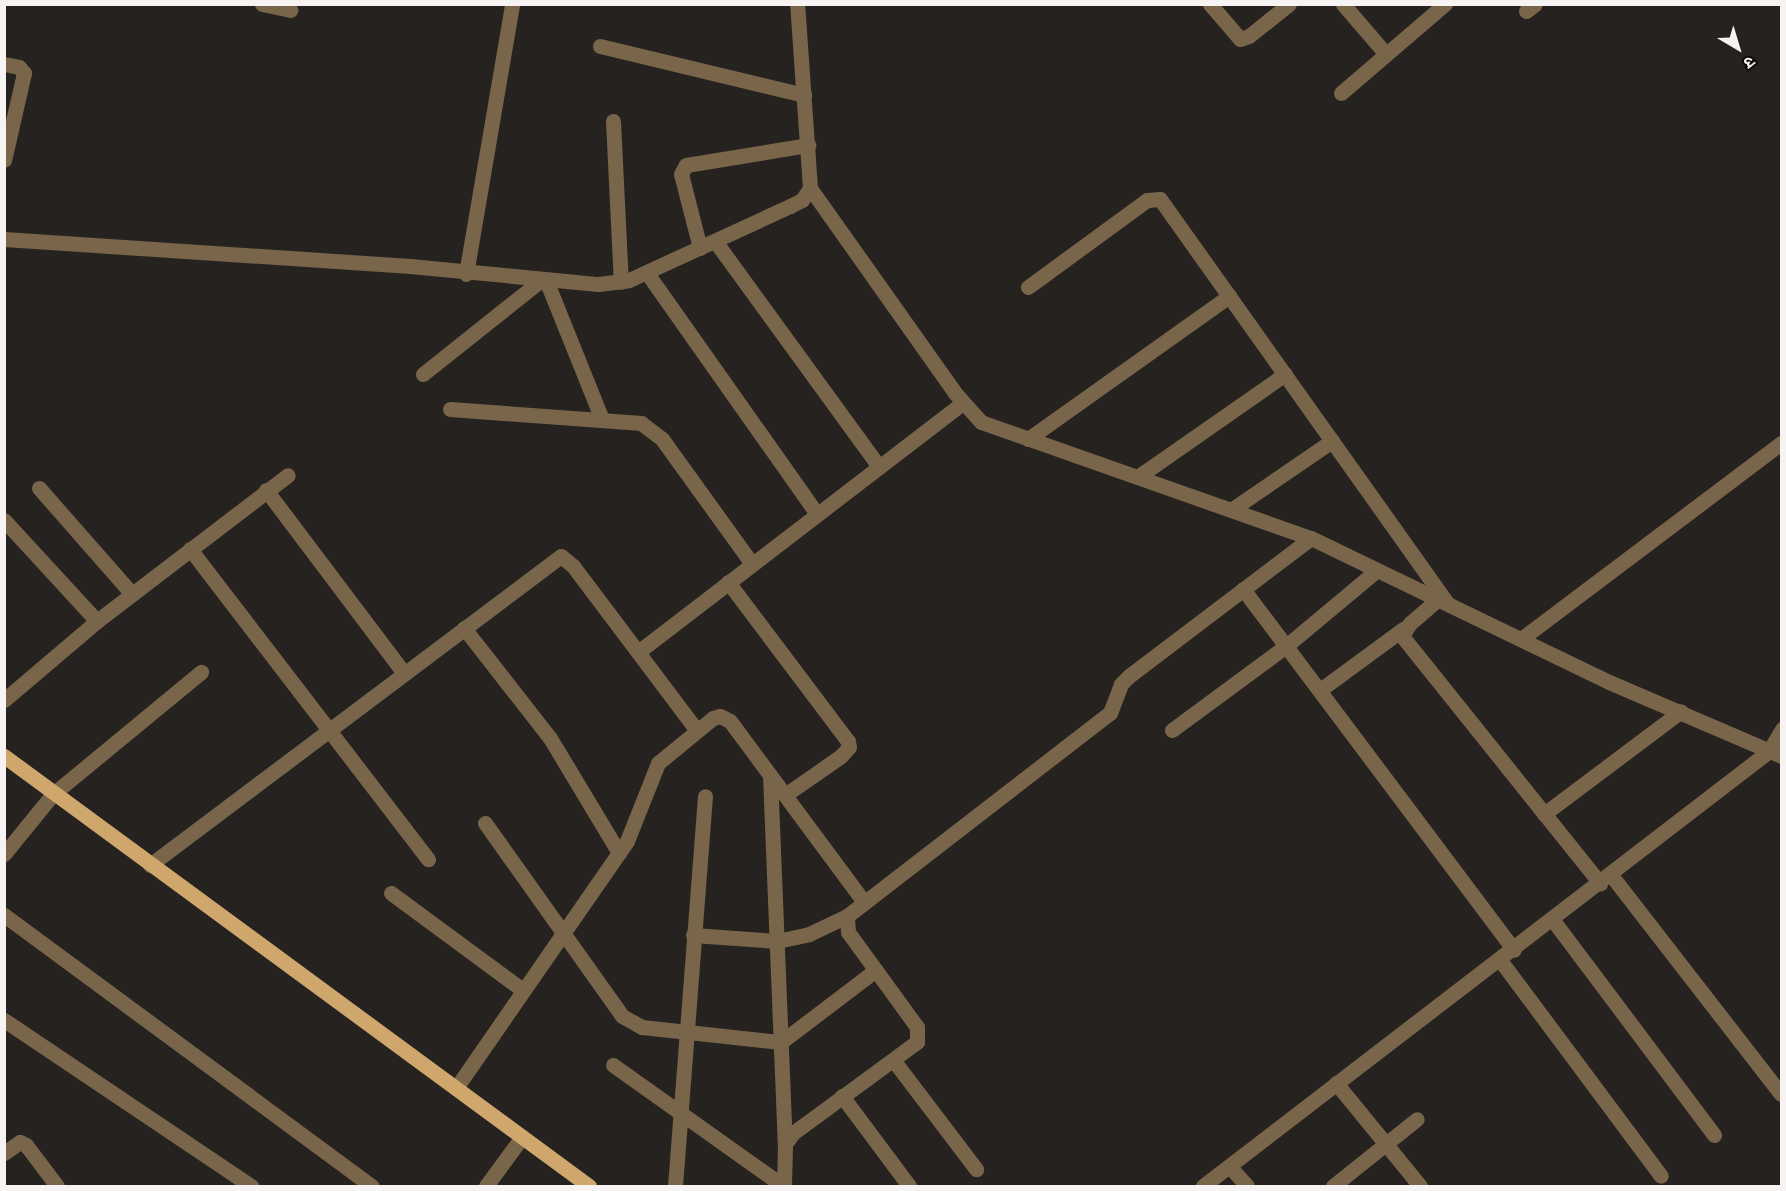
<!DOCTYPE html>
<html>
<head>
<meta charset="utf-8">
<style>
  body { margin:0 }
  #map { position:relative; width:1786px; height:1191px; overflow:hidden; background:#262220; font-family:Helvetica,"Noto Sans Devanagari",sans-serif }
  div>[style] { position:absolute }
  [style*='--x'] { left:calc(var(--x)*1px); top:calc(var(--y)*1px); width:calc(var(--w)*1px); rotate:calc(var(--a)*1deg) }
  .minor>* { height:15px; margin:-7.5px; padding:0 7.5px; transform-origin:7.5px; border-radius:7.5px; background:#78654a }
  .major>* { height:15px; margin:-7.5px; padding:0 7.5px; transform-origin:7.5px; border-radius:7.5px; background:#cfa66c }
  span { translate:-50% -50%; white-space:nowrap; text-align:center; line-height:1.15; -webkit-text-stroke:5px #0e0c0b; paint-order:stroke }
  .frame { position:absolute; inset:0; border:6px solid #f6f3f2; pointer-events:none }
  .north { position:absolute; left:1708px; top:18px; width:60px; height:60px; -webkit-text-stroke:4px #0e0c0b; paint-order:stroke; rotate:142deg; font-size:16px; font-weight:700; line-height:24px; text-align:center; color:#f6f3f2 }
  .north::after { content:''; display:block; margin:auto; width:21px; height:27px; background:#f6f3f2; clip-path:polygon(50% 0,100% 100%,50% 72%,0 100%) }
</style>
</head>
<body>
<div id="map">
  <div class="minor">
    <div style="--x:262;--y:4;--w:29;--a:12"></div>
    <div style="--x:1210;--y:4;--w:46;--a:49.4"></div>
    <div style="--x:1240;--y:39;--w:9;--a:-18"></div>
    <div style="--x:1249;--y:36;--w:51;--a:-38.7"></div>
    <div style="--x:1343;--y:4;--w:66;--a:49.3"></div>
    <div style="--x:1526;--y:11;--w:11;--a:-38"></div>
    <div style="--x:600;--y:46;--w:210;--a:13.5"></div>
    <div style="--x:4;--y:64;--w:15;--a:11"></div>
    <div style="--x:19;--y:67;--w:8;--a:50"></div>
    <div style="--x:24;--y:73;--w:89;--a:102.9"></div>
    <div style="--x:1341;--y:93;--w:137;--a:-40.6"></div>
    <div style="--x:613;--y:121;--w:161;--a:87.2"></div>
    <div style="--x:810;--y:188;--w:251;--a:54.7"></div>
    <div style="--x:955;--y:393;--w:39;--a:48"></div>
    <div style="--x:981;--y:422;--w:350;--a:19.4"></div>
    <div style="--x:1311;--y:538;--w:331;--a:25.8"></div>
    <div style="--x:1609;--y:682;--w:188;--a:23.2"></div>
    <div style="--x:4;--y:239;--w:407;--a:3.8"></div>
    <div style="--x:410;--y:266;--w:189;--a:5.5"></div>
    <div style="--x:598;--y:284;--w:31;--a:-7"></div>
    <div style="--x:629;--y:280;--w:177;--a:-24.7"></div>
    <div style="--x:790;--y:206;--w:13;--a:-27"></div>
    <div style="--x:802;--y:200;--w:14;--a:-56"></div>
    <div style="--x:810;--y:188;--w:184;--a:-94"></div>
    <div style="--x:715;--y:241;--w:279;--a:54"></div>
    <div style="--x:700;--y:248;--w:76;--a:-104.4"></div>
    <div style="--x:681;--y:174;--w:10;--a:-61"></div>
    <div style="--x:686;--y:165;--w:124;--a:-9.3"></div>
    <div style="--x:647;--y:273;--w:295;--a:54.8"></div>
    <div style="--x:466;--y:274;--w:274;--a:-80.3"></div>
    <div style="--x:546;--y:280;--w:150;--a:68.1"></div>
    <div style="--x:1028;--y:287;--w:147;--a:-36.2"></div>
    <div style="--x:1147;--y:200;--w:13;--a:-4"></div>
    <div style="--x:1160;--y:199;--w:496;--a:54.6"></div>
    <div style="--x:423;--y:374;--w:151;--a:-38.5"></div>
    <div style="--x:450;--y:409;--w:192;--a:4.2"></div>
    <div style="--x:641;--y:423;--w:26;--a:37"></div>
    <div style="--x:662;--y:439;--w:154;--a:54.2"></div>
    <div style="--x:1028;--y:439;--w:247;--a:-35.4"></div>
    <div style="--x:1139;--y:476;--w:178;--a:-34.9"></div>
    <div style="--x:39;--y:488;--w:141;--a:48.7"></div>
    <div style="--x:266;--y:490;--w:229;--a:53"></div>
    <div style="--x:1234;--y:508;--w:119;--a:-34.4"></div>
    <div style="--x:4;--y:520;--w:137;--a:47.4"></div>
    <div style="--x:190;--y:549;--w:391;--a:52.5"></div>
    <div style="--x:728;--y:582;--w:199;--a:53"></div>
    <div style="--x:848;--y:741;--w:6;--a:81"></div>
    <div style="--x:849;--y:747;--w:12;--a:132"></div>
    <div style="--x:841;--y:756;--w:68;--a:145.1"></div>
    <div style="--x:1243;--y:589;--w:451;--a:53.1"></div>
    <div style="--x:1438;--y:599;--w:37;--a:139"></div>
    <div style="--x:1410;--y:623;--w:15;--a:122"></div>
    <div style="--x:1402;--y:636;--w:317;--a:51.3"></div>
    <div style="--x:464;--y:628;--w:140;--a:52"></div>
    <div style="--x:550;--y:738;--w:134;--a:59"></div>
    <div style="--x:1521;--y:639;--w:327;--a:-37"></div>
    <div style="--x:638;--y:652;--w:409;--a:-37.5"></div>
    <div style="--x:1320;--y:690;--w:103;--a:-36.3"></div>
    <div style="--x:4;--y:700;--w:122;--a:-40.3"></div>
    <div style="--x:97;--y:621;--w:240;--a:-37.4"></div>
    <div style="--x:1172;--y:730;--w:142;--a:-36.4"></div>
    <div style="--x:1286;--y:646;--w:117;--a:-39.8"></div>
    <div style="--x:770;--y:775;--w:369;--a:87.7"></div>
    <div style="--x:1544;--y:814;--w:171;--a:-36.9"></div>
    <div style="--x:485;--y:823;--w:237;--a:54.6"></div>
    <div style="--x:622;--y:1016;--w:23;--a:29"></div>
    <div style="--x:642;--y:1027;--w:140;--a:6.2"></div>
    <div style="--x:781;--y:1042;--w:119;--a:-37.2"></div>
    <div style="--x:4;--y:854;--w:77;--a:-50.8"></div>
    <div style="--x:53;--y:794;--w:192;--a:-39.5"></div>
    <div style="--x:150;--y:865;--w:514;--a:-36.94"></div>
    <div style="--x:561;--y:556;--w:16;--a:40"></div>
    <div style="--x:573;--y:566;--w:204;--a:53"></div>
    <div style="--x:1611;--y:875;--w:277;--a:52.2"></div>
    <div style="--x:391;--y:893;--w:162;--a:36.4"></div>
    <div style="--x:4;--y:915;--w:457;--a:36.4"></div>
    <div style="--x:1552;--y:919;--w:270;--a:53.1"></div>
    <div style="--x:693;--y:935;--w:84;--a:4.1"></div>
    <div style="--x:777;--y:941;--w:33;--a:-12"></div>
    <div style="--x:809;--y:934;--w:42;--a:-25.3"></div>
    <div style="--x:1500;--y:960;--w:269;--a:53.3"></div>
    <div style="--x:4;--y:1020;--w:298;--a:33.9"></div>
    <div style="--x:894;--y:1061;--w:136;--a:52.8"></div>
    <div style="--x:613;--y:1065;--w:209;--a:35.4"></div>
    <div style="--x:1336;--y:1083;--w:133;--a:50.8"></div>
    <div style="--x:456;--y:1088;--w:300;--a:-55.3"></div>
    <div style="--x:627;--y:841;--w:84;--a:-68.3"></div>
    <div style="--x:658;--y:763;--w:71;--a:-39.3"></div>
    <div style="--x:713;--y:718;--w:7;--a:-16"></div>
    <div style="--x:720;--y:716;--w:11;--a:27"></div>
    <div style="--x:730;--y:721;--w:224;--a:53.5"></div>
    <div style="--x:842;--y:1096;--w:112;--a:53.3"></div>
    <div style="--x:4;--y:1153;--w:19;--a:-35"></div>
    <div style="--x:20;--y:1142;--w:7;--a:27"></div>
    <div style="--x:26;--y:1145;--w:51;--a:52.9"></div>
    <div style="--x:1230;--y:1167;--w:25;--a:48"></div>
    <div style="--x:486;--y:1186;--w:61;--a:-53.7"></div>
    <div style="--x:675;--y:1186;--w:391;--a:-85.6"></div>
    <div style="--x:784;--y:1186;--w:42;--a:-88.6"></div>
    <div style="--x:785;--y:1144;--w:14;--a:-54"></div>
    <div style="--x:793;--y:1133;--w:154;--a:-36.3"></div>
    <div style="--x:917;--y:1042;--w:15;--a:-90"></div>
    <div style="--x:917;--y:1027;--w:117;--a:-126"></div>
    <div style="--x:848;--y:932;--w:16;--a:-94"></div>
    <div style="--x:847;--y:916;--w:332;--a:-37.7"></div>
    <div style="--x:1110;--y:713;--w:31;--a:-69"></div>
    <div style="--x:1121;--y:684;--w:11;--a:-45"></div>
    <div style="--x:1129;--y:676;--w:228;--a:-37.2"></div>
    <div style="--x:1203;--y:1186;--w:714;--a:-37.54"></div>
    <div style="--x:1769;--y:751;--w:26;--a:-59"></div>
    <div style="--x:1333;--y:1186;--w:107;--a:-38.6"></div>
  </div>
  <div class="major">
    <div style="--x:4;--y:756;--w:726;--a:36.32"></div>
  </div>
  <div class="frame"></div>
  <div class="north">उ</div>
</div>
</body>
</html>
